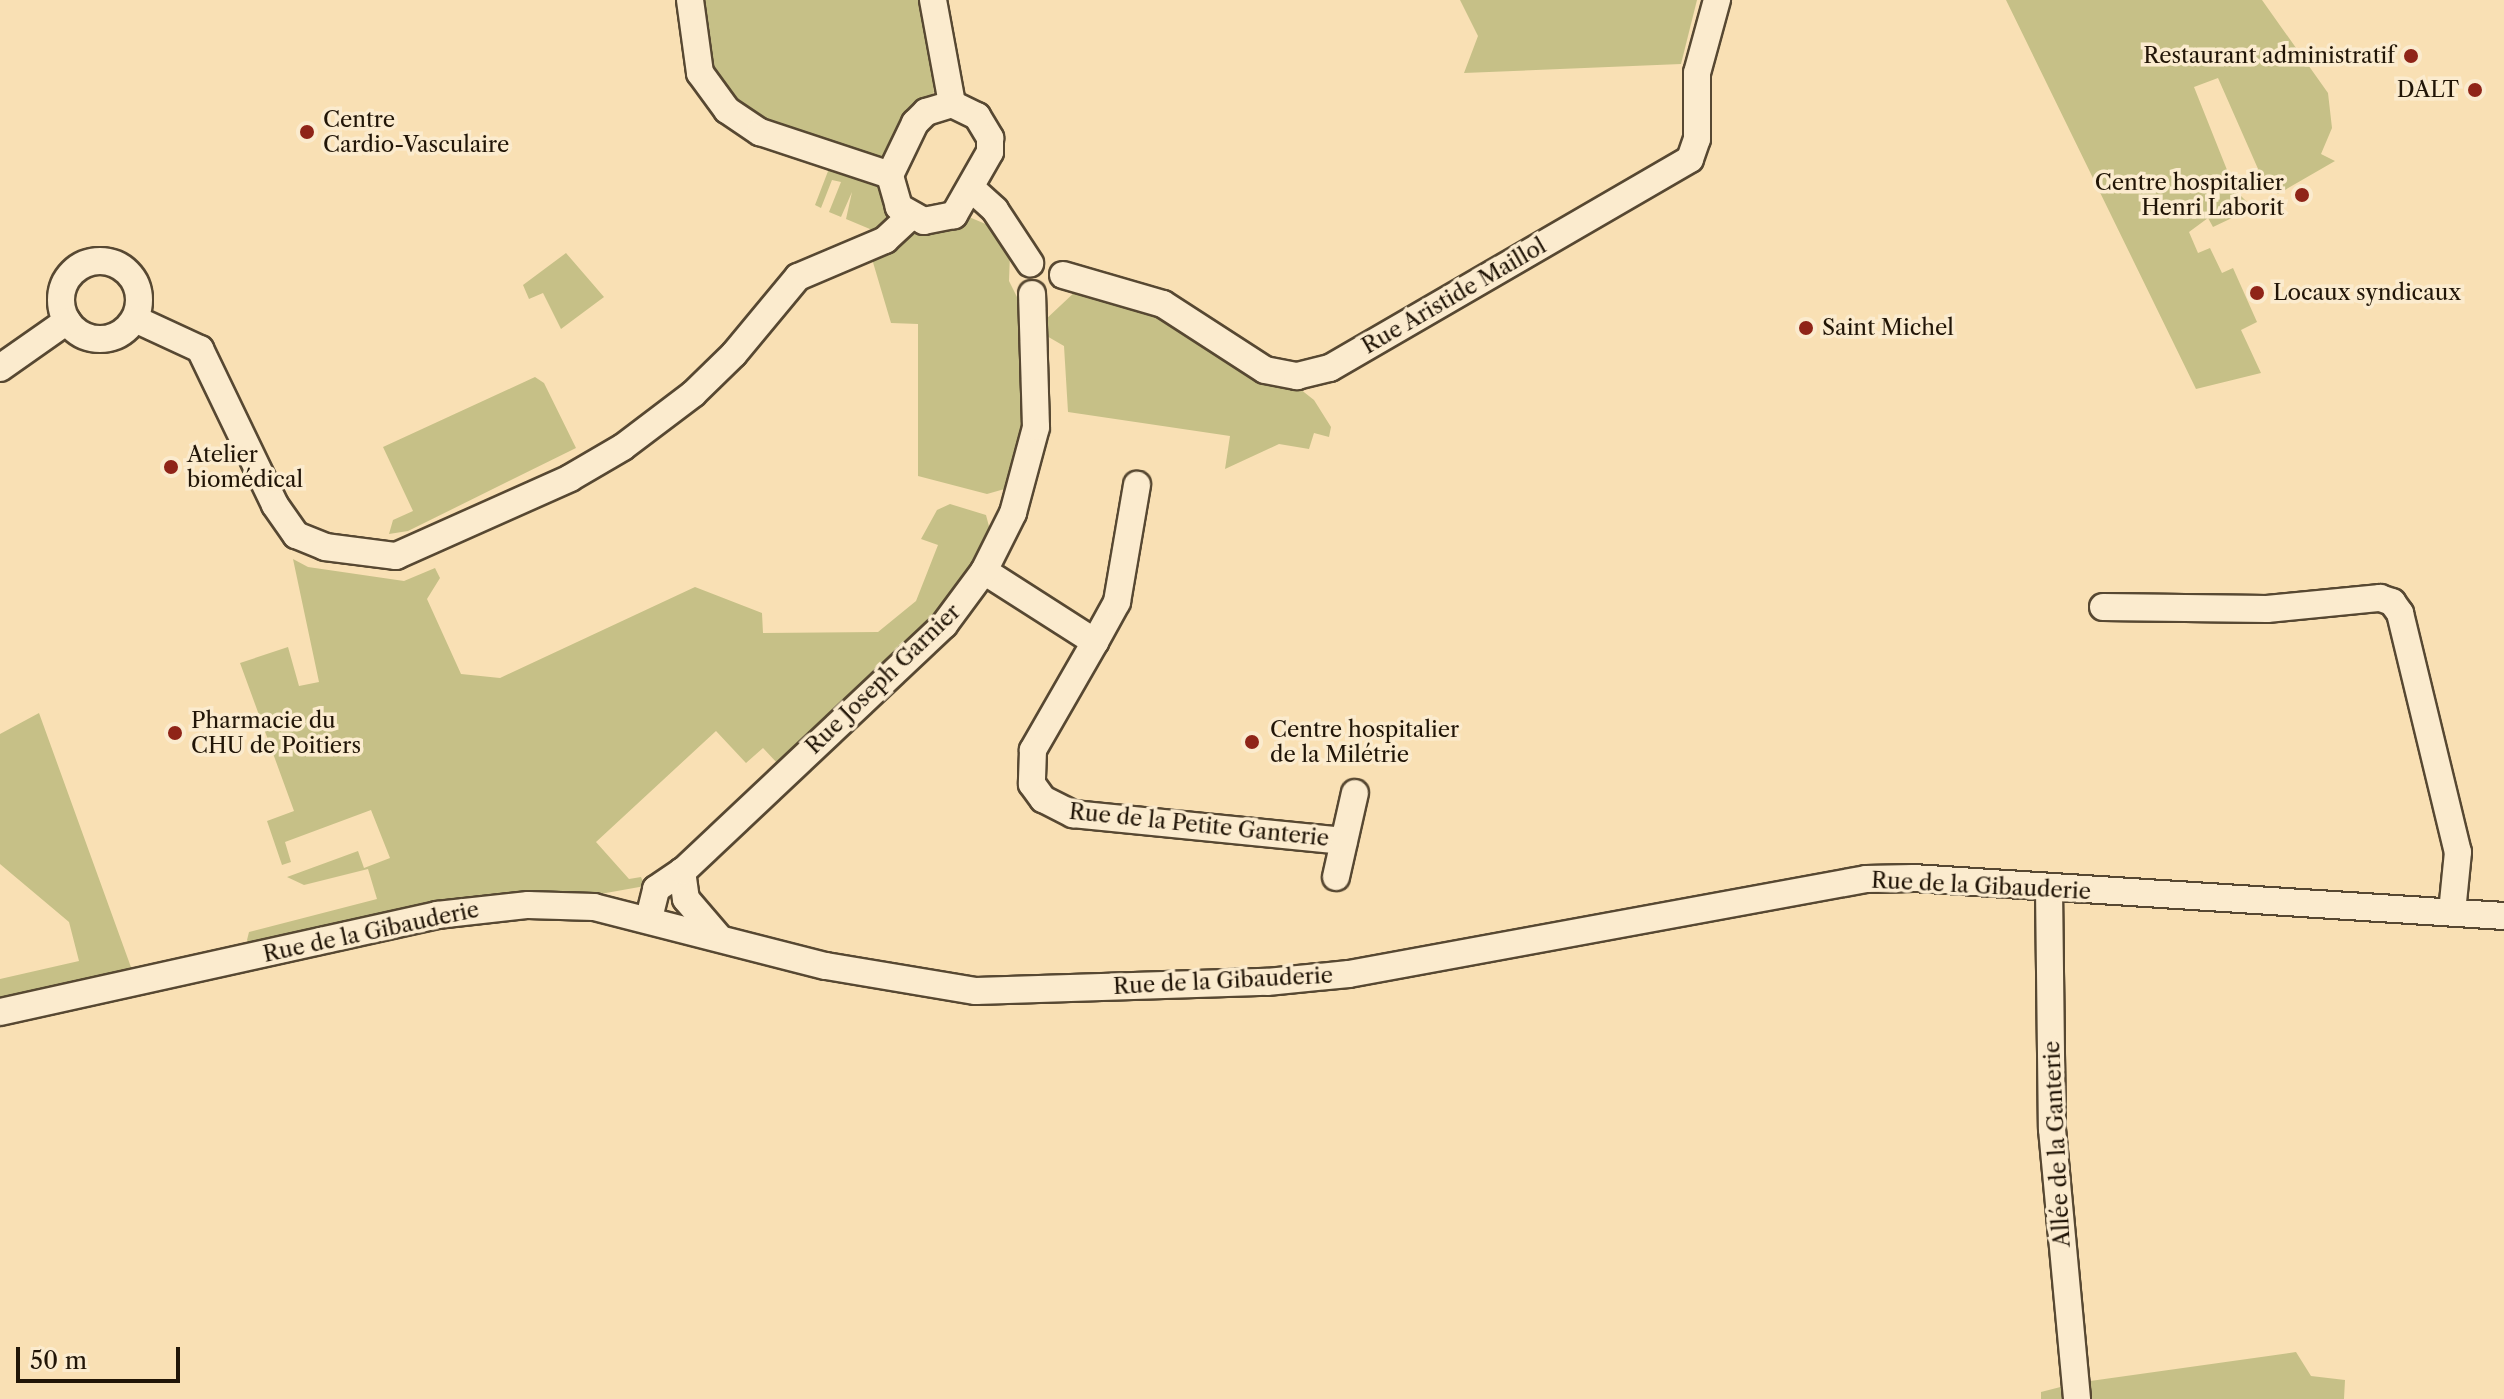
<!DOCTYPE html>
<html>
<head>
<meta charset="utf-8">
<style>
  body { margin:0 }
  #map { position:relative; width:2504px; height:1399px; overflow:hidden; background:#f9e0b4; font-family:"Libre Caslon Text",serif }
  div>[style] { position:absolute }
  [style*='--x'] { left:calc(var(--x)*1px); top:calc(var(--y)*1px); width:calc(var(--w)*1px); rotate:calc(var(--a)*1deg) }
  .green>* { inset:0; background:#c6c087 }
  .roads { filter:drop-shadow(2px 0 #574832) drop-shadow(-2px 0 #574832) drop-shadow(0 2px #574832) drop-shadow(0 -2px #574832) }
  .minor>* { height:26px; margin:-13px; padding:0 13px; transform-origin:13px; border-radius:13px; background:#fbebce }
  .minor>.ring { margin:-13px; padding:0; box-sizing:content-box; background:none; border:26px solid #fbebce; border-radius:50% }
  .dots>* { width:22px; height:22px; translate:-50% -50%; box-sizing:border-box; border:4px solid #fbebce; border-radius:50% }
  span { translate:-50% -50%; white-space:nowrap; text-align:center; line-height:1.15; -webkit-text-stroke:7px #fbebce; paint-order:stroke }
  .poi-label { font-size:22px; color:#211507 }
  .right { translate:-100% -50%; text-align:right }
  .left { translate:0 -50%; text-align:left }
  .street-label { font-size:22px; color:#211507 }
  .scale { position:absolute; left:16px; top:1347px; width:164px; height:36px; box-sizing:border-box; border:4px solid #211507; border-top:0; padding-left:10px; font-size:24px; line-height:28px; white-space:nowrap; color:#211507; -webkit-text-stroke:6px #fbebce; paint-order:stroke }
</style>
</head>
<body>
<div id="map">
  <div class="green">
    <div style="clip-path:polygon(700px 0,923px 0,934px 92px,881px 159px,767px 122px,747px 112px,713px 76px)"></div>
    <div style="clip-path:polygon(1460px 0,1697px 0,1681px 64px,1464px 73px,1478px 36px)"></div>
    <div style="clip-path:polygon(2006px 0,2262px 0,2328px 93px,2332px 128px,2321px 154px,2335px 161px,2278px 194px,2266px 187px,2218px 78px,2194px 87px,2235px 190px,2253px 208px,2213px 227px,2208px 218px,2189px 232px,2198px 253px,2210px 248px,2222px 273px,2233px 268px,2257px 322px,2241px 330px,2261px 373px,2196px 389px)"></div>
    <div style="clip-path:polygon(830px 166px,877px 180px,884px 187px,892px 219px,877px 232px,846px 219px,852px 192px,841px 217px,829px 212px,841px 182px,832px 180px,821px 208px,815px 205px)"></div>
    <div style="clip-path:polygon(969px 217px,988px 225px,1010px 254px,1009px 281px,1021px 305px,1025px 439px,1008px 488px,987px 494px,918px 476px,918px 324px,891px 323px,872px 259px,909px 236px)"></div>
    <div style="clip-path:polygon(566px 253px,604px 297px,561px 329px,543px 293px,529px 299px,523px 285px)"></div>
    <div style="clip-path:polygon(1077px 290px,1161px 315px,1268px 383px,1300px 389px,1314px 400px,1331px 427px,1329px 437px,1314px 433px,1309px 449px,1279px 444px,1225px 469px,1230px 436px,1068px 412px,1064px 346px,1045px 335px,1044px 321px)"></div>
    <div style="clip-path:polygon(535px 377px,544px 383px,576px 448px,408px 531px,389px 534px,393px 520px,413px 511px,383px 447px)"></div>
    <div style="clip-path:polygon(950px 504px,986px 515px,991px 534px,948px 605px,779px 765px,763px 748px,746px 763px,716px 731px,596px 842px,629px 879px,641px 877px,645px 886px,578px 898px,472px 898px,251px 946px,247px 940px,249px 932px,377px 899px,368px 869px,304px 885px,287px 877px,358px 851px,364px 868px,390px 858px,371px 810px,285px 842px,291px 862px,282px 865px,267px 821px,294px 811px,240px 663px,288px 647px,299px 686px,319px 682px,293px 559px,308px 567px,404px 581px,435px 568px,440px 578px,427px 599px,461px 674px,500px 678px,695px 587px,762px 613px,763px 633px,878px 632px,916px 601px,938px 545px,921px 539px,937px 510px)"></div>
    <div style="clip-path:polygon(39px 713px,132px 970px,0 997px,0 979px,79px 961px,69px 922px,0 864px,0 734px)"></div>
    <div style="clip-path:polygon(2296px 1352px,2311px 1376px,2345px 1380px,2344px 1399px,2041px 1399px,2041px 1392px,2076px 1383px)"></div>
  </div>
  <div class="roads">
    <div class="minor">
      <div style="--x:690;--y:0;--w:74;--a:82.2"></div>
      <div style="--x:700;--y:73;--w:46;--a:53.9"></div>
      <div style="--x:727;--y:110;--w:40;--a:34"></div>
      <div style="--x:760;--y:132;--w:137;--a:18.3"></div>
      <div style="--x:933;--y:0;--w:106;--a:79.6"></div>
      <div style="--x:952;--y:104;--w:28;--a:26"></div>
      <div style="--x:977;--y:116;--w:26;--a:59"></div>
      <div style="--x:990;--y:138;--w:14;--a:90"></div>
      <div style="--x:990;--y:152;--w:73;--a:119.7"></div>
      <div style="--x:954;--y:215;--w:31;--a:169"></div>
      <div style="--x:924;--y:221;--w:29;--a:-151"></div>
      <div style="--x:899;--y:207;--w:33;--a:-106"></div>
      <div style="--x:890;--y:175;--w:58;--a:-64.3"></div>
      <div style="--x:915;--y:123;--w:16;--a:-45"></div>
      <div style="--x:926;--y:112;--w:27;--a:-17"></div>
      <div style="--x:972;--y:189;--w:31;--a:42"></div>
      <div style="--x:995;--y:210;--w:64;--a:56.6"></div>
      <div class="ring" style="left:61px;top:261px;width:52px;height:52px"></div>
      <div style="--x:1063;--y:275;--w:104;--a:16.2"></div>
      <div style="--x:1163;--y:304;--w:121;--a:32.9"></div>
      <div style="--x:1265;--y:370;--w:33;--a:11"></div>
      <div style="--x:1297;--y:376;--w:34;--a:-14"></div>
      <div style="--x:1330;--y:368;--w:416;--a:-30.1"></div>
      <div style="--x:1690;--y:159;--w:21;--a:-71"></div>
      <div style="--x:1697;--y:139;--w:66;--a:-90"></div>
      <div style="--x:1697;--y:73;--w:76;--a:-74.7"></div>
      <div style="--x:135;--y:319;--w:72;--a:24.8"></div>
      <div style="--x:200;--y:349;--w:173;--a:64.3"></div>
      <div style="--x:275;--y:505;--w:37;--a:55"></div>
      <div style="--x:296;--y:535;--w:31;--a:22"></div>
      <div style="--x:325;--y:547;--w:72;--a:7.2"></div>
      <div style="--x:396;--y:556;--w:191;--a:-24.1"></div>
      <div style="--x:570;--y:478;--w:61;--a:-30.3"></div>
      <div style="--x:623;--y:447;--w:88;--a:-37.1"></div>
      <div style="--x:693;--y:394;--w:57;--a:-44.3"></div>
      <div style="--x:734;--y:354;--w:100;--a:-50.3"></div>
      <div style="--x:798;--y:277;--w:95;--a:-23"></div>
      <div style="--x:885;--y:240;--w:35;--a:-43"></div>
      <div style="--x:0;--y:368;--w:82;--a:-35"></div>
      <div style="--x:984;--y:571;--w:132;--a:32.6"></div>
      <div style="--x:1095;--y:642;--w:125;--a:119.9"></div>
      <div style="--x:1033;--y:750;--w:34;--a:92"></div>
      <div style="--x:1032;--y:784;--w:19;--a:54"></div>
      <div style="--x:1043;--y:799;--w:34;--a:27"></div>
      <div style="--x:1073;--y:814;--w:272;--a:5.7"></div>
      <div style="--x:2103;--y:607;--w:164;--a:0.7"></div>
      <div style="--x:2267;--y:609;--w:114;--a:-5.6"></div>
      <div style="--x:2380;--y:598;--w:13;--a:18"></div>
      <div style="--x:2392;--y:602;--w:14;--a:54"></div>
      <div style="--x:2400;--y:613;--w:246;--a:76.4"></div>
      <div style="--x:2458;--y:852;--w:60;--a:95.7"></div>
      <div style="--x:1095;--y:642;--w:46;--a:-61.2"></div>
      <div style="--x:1117;--y:602;--w:119;--a:-80.3"></div>
      <div style="--x:682;--y:871;--w:28;--a:82"></div>
      <div style="--x:686;--y:899;--w:48;--a:49.3"></div>
      <div style="--x:1336;--y:877;--w:86;--a:-77.3"></div>
      <div style="--x:2049;--y:889;--w:240;--a:89.3"></div>
      <div style="--x:2052;--y:1129;--w:271;--a:84.7"></div>
      <div style="--x:649;--y:918;--w:30;--a:-76"></div>
      <div style="--x:656;--y:889;--w:32;--a:-34"></div>
      <div style="--x:683;--y:871;--w:359;--a:-43.3"></div>
      <div style="--x:944;--y:625;--w:67;--a:-53.5"></div>
      <div style="--x:984;--y:571;--w:65;--a:-63.4"></div>
      <div style="--x:1013;--y:513;--w:89;--a:-75"></div>
      <div style="--x:1036;--y:427;--w:133;--a:-91.7"></div>
      <div style="--x:0;--y:1012;--w:448;--a:-12.5"></div>
      <div style="--x:437;--y:915;--w:92;--a:-6.3"></div>
      <div style="--x:528;--y:905;--w:66;--a:1.7"></div>
      <div style="--x:594;--y:907;--w:239;--a:14.3"></div>
      <div style="--x:826;--y:966;--w:152;--a:9.5"></div>
      <div style="--x:976;--y:991;--w:291;--a:-1.8"></div>
      <div style="--x:1267;--y:982;--w:82;--a:-5.6"></div>
      <div style="--x:1349;--y:974;--w:526;--a:-10.41"></div>
      <div style="--x:1866;--y:879;--w:47;--a:-1.2"></div>
      <div style="--x:1913;--y:878;--w:592;--a:3.68"></div>
    </div>
  </div>
  <div class="dots">
    <div style="left:2411px;top:56px;background:#8f2418"></div>
    <div style="left:2475px;top:90px;background:#8f2418"></div>
    <div style="left:307px;top:132px;background:#8f2418"></div>
    <div style="left:2302px;top:195px;background:#8f2418"></div>
    <div style="left:2257px;top:293px;background:#8f2418"></div>
    <div style="left:1806px;top:328px;background:#8f2418"></div>
    <div style="left:171px;top:467px;background:#8f2418"></div>
    <div style="left:175px;top:733px;background:#8f2418"></div>
    <div style="left:1252px;top:742px;background:#8f2418"></div>
  </div>
  <div class="poi-label">
    <span class="right" style="left:2395px;top:56px">Restaurant administratif</span>
    <span class="right" style="left:2459px;top:90px">DALT</span>
    <span class="left" style="left:323px;top:132px">Centre<br>Cardio-Vasculaire</span>
    <span class="right" style="left:2284px;top:195px">Centre hospitalier<br>Henri Laborit</span>
    <span class="left" style="left:2273px;top:293px">Locaux syndicaux</span>
    <span class="left" style="left:1822px;top:328px">Saint Michel</span>
    <span class="left" style="left:187px;top:467px">Atelier<br>biomédical</span>
    <span class="left" style="left:191px;top:733px">Pharmacie du<br>CHU de Poitiers</span>
    <span class="left" style="left:1270px;top:742px">Centre hospitalier<br>de la Milétrie</span>
  </div>
  <div class="street-label">
    <span style="left:1454px;top:296px;rotate:-30deg">Rue Aristide Maillol</span>
    <span style="left:883px;top:679px;rotate:-44deg">Rue Joseph Garnier</span>
    <span style="left:1199px;top:825px;rotate:6deg">Rue de la Petite Ganterie</span>
    <span style="left:1981px;top:886px;rotate:3deg">Rue de la Gibauderie</span>
    <span style="left:371px;top:932px;rotate:-12deg">Rue de la Gibauderie</span>
    <span style="left:1223px;top:981px;rotate:-3deg">Rue de la Gibauderie</span>
    <span style="left:2057px;top:1144px;rotate:-93deg">Allée de la Ganterie</span>
  </div>
  <div class="scale">50 m</div>
</div>
</body>
</html>
